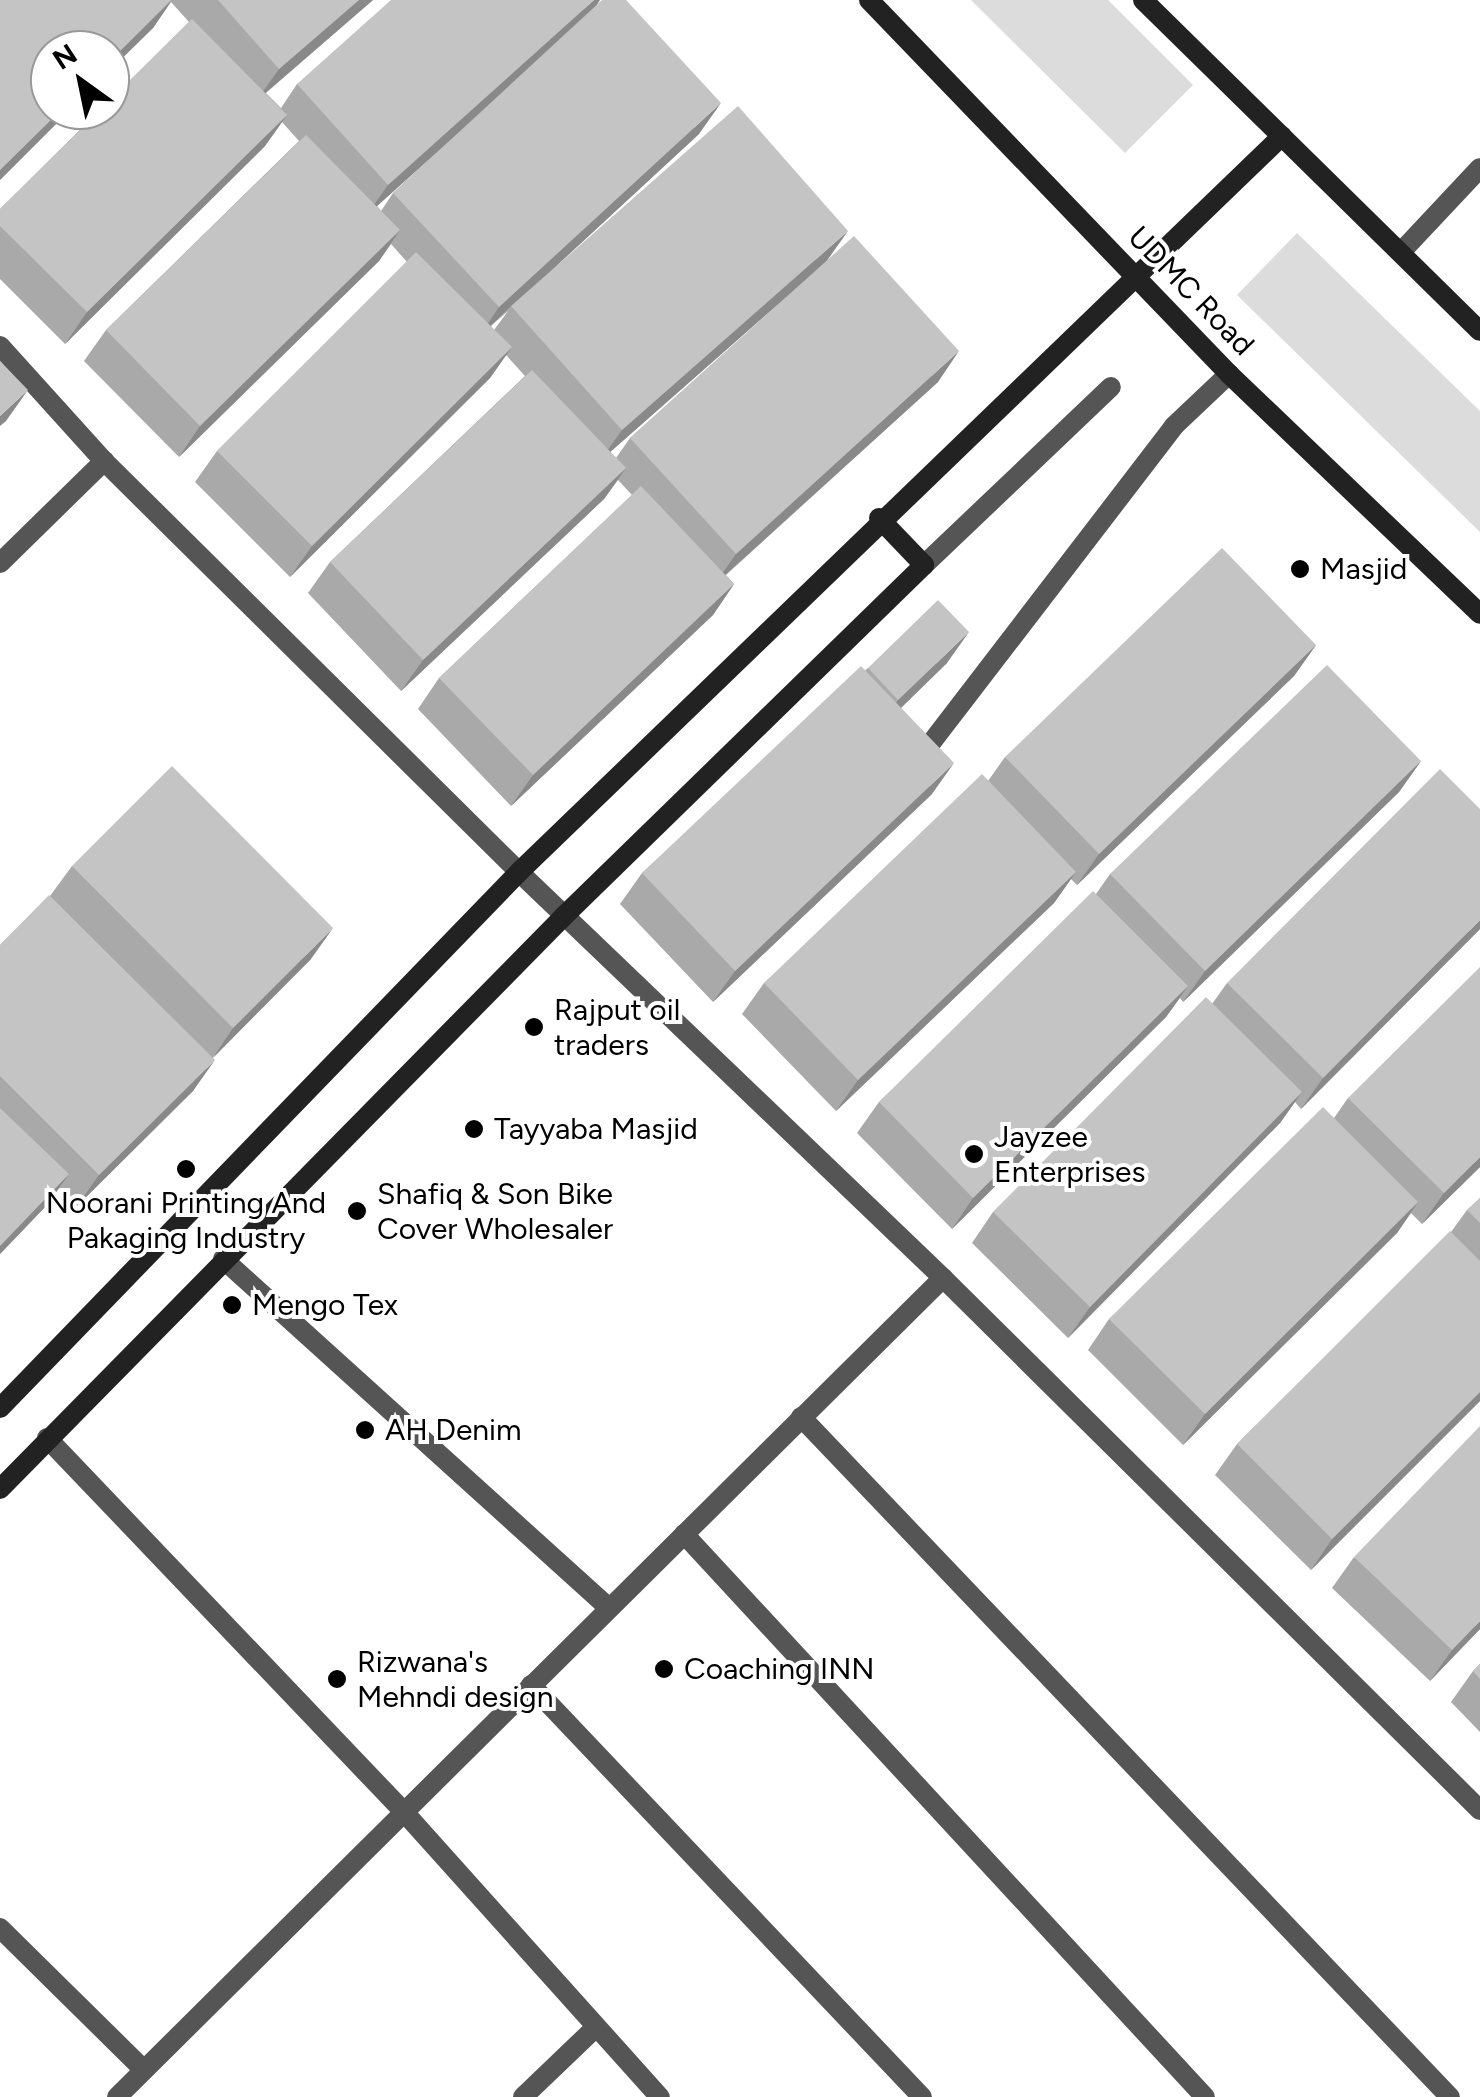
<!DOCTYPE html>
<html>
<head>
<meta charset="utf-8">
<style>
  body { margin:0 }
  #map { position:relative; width:1480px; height:2097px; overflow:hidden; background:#fff; font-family:Figtree,sans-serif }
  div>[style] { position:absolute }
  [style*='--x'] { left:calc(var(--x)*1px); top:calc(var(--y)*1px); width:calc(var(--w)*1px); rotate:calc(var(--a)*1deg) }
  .green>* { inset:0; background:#dcdcdc }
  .lane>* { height:20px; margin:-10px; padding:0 10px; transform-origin:10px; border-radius:10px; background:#555 }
  .street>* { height:20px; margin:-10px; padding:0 10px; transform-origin:10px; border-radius:10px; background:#555 }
  .secondary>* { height:20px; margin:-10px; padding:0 10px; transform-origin:10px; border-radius:10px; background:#222 }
  .wall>* { inset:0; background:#a9a9a9 }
  .shaded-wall>* { inset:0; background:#898989 }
  .building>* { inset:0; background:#c4c4c4 }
  .dots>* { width:28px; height:28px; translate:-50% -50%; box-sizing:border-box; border:5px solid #fff; border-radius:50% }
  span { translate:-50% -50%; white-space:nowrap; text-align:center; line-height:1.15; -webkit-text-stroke:8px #fff; paint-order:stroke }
  .street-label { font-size:30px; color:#000 }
  .poi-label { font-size:30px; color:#000 }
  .left { translate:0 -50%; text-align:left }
  .north { position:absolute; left:30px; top:30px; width:100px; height:100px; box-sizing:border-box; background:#fff; border:2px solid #999; border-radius:50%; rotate:327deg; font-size:28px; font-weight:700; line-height:40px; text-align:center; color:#000 }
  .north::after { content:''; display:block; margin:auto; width:35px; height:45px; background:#000; clip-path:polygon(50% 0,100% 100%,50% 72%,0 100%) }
</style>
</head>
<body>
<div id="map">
  <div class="green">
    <div style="clip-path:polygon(971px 0,1108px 0,1193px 85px,1125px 153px)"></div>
    <div style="clip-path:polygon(1297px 233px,1480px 411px,1480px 532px,1237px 295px)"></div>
  </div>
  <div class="lane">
    <div style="--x:924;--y:565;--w:258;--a:-43.6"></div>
    <div style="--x:931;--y:743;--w:399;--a:-52.5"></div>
    <div style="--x:1174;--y:426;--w:76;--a:-43.4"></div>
  </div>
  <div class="street">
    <div style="--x:1401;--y:252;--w:115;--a:-46.8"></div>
    <div style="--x:0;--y:346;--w:155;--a:47.9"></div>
    <div style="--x:104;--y:461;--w:584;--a:44.72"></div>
    <div style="--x:519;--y:872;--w:587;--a:43.76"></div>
    <div style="--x:943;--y:1278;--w:756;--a:44.73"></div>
    <div style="--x:0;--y:563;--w:146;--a:-44.4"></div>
    <div style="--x:223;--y:1259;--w:520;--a:42.12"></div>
    <div style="--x:801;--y:1417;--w:940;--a:46.34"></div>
    <div style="--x:47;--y:1438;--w:517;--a:46.33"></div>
    <div style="--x:404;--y:1812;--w:383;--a:48.1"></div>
    <div style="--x:684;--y:1534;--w:767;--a:47.22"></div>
    <div style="--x:531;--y:1685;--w:568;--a:46.5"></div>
    <div style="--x:0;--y:1928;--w:202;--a:44.6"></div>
    <div style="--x:117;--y:2097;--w:1163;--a:-44.76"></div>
    <div style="--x:523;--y:2097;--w:98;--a:-43.8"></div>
  </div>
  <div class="secondary">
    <div style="--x:869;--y:0;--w:519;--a:46.09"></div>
    <div style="--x:1229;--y:374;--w:347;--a:43.7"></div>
    <div style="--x:1143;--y:0;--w:472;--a:44.5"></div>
    <div style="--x:0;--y:1408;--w:746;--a:-45.92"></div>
    <div style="--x:519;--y:872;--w:1060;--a:-43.97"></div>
    <div style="--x:0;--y:1489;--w:804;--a:-45.45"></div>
    <div style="--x:564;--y:916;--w:503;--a:-44.27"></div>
    <div style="--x:924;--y:565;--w:65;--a:-133.8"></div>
  </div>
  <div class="wall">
    <div style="clip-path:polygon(evenodd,0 0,373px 0,266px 93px,281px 108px,297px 84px,597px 5px,699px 134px,556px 266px,827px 259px,938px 382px,726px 575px,734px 584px,713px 615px,511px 806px,418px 709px,439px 678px,632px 495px,618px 480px,604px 499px,401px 691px,308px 593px,330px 562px,525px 376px,506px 355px,490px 378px,290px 577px,195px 482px,217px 451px,407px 262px,391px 244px,379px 261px,179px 457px,84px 361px,106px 330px,299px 141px,282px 122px,265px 146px,65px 344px,0 279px,0 209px,189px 22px,171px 2px,153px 28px,110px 70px,110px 50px,50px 110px,70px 110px,0 180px,0 0,461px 130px,393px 193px,381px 211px,377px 206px,461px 130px,0 0,792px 292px,630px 438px,616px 458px,610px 452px,792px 292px,0 0,508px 311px,494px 330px,491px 326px,508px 311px)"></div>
    <div style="clip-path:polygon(1316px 645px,1294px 676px,1077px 885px,1071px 879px,1054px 903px,836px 1111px,742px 1014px,764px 983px,988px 781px,1005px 757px)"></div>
    <div style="clip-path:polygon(947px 663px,901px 708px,932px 794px,713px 1002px,620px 904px,642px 873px,868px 668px)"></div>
    <div style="clip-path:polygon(1421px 761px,1399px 792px,1183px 1002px,1180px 998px,1166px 1017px,952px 1229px,857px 1133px,879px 1102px,1096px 894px,1110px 874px)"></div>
    <div style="clip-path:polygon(72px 866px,311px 959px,213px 1057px,193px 1091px,77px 1206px,59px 1188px,47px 1205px,0 1254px,0 945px,50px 896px)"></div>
    <div style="clip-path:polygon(1480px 929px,1301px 1109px,1295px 1102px,1280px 1123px,1068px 1338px,972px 1243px,993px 1212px,1212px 1004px,1227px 983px)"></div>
    <div style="clip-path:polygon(1348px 1098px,1480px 1167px,1422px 1224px,1411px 1213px,1397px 1233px,1183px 1445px,1088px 1350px,1109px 1319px,1334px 1118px)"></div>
    <div style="clip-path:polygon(1480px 1198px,1480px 1401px,1311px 1570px,1215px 1475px,1237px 1444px,1451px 1232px,1467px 1210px)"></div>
    <div style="clip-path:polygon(1354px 1557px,1480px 1629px,1430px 1681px,1332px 1588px)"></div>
    <div style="clip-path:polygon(1480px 1664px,1480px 1732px,1451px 1702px,1473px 1671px)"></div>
  </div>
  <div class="shaded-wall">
    <div style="clip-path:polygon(172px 0,153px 28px,110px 70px,110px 61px)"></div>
    <div style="clip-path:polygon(359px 0,373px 0,257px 100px,279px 69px)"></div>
    <div style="clip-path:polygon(594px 0,600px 0,591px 14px,366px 216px,388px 185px)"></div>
    <div style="clip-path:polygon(721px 103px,699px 134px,512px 307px,511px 306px,478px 338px,499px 307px)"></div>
    <div style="clip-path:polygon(61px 110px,70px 110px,0 180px,0 170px)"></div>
    <div style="clip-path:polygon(287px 115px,265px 146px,65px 344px,87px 312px)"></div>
    <div style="clip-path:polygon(400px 230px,379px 261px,179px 457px,200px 426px)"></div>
    <div style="clip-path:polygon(848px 231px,826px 262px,600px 461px,622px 430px)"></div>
    <div style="clip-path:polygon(512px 347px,490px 378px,290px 577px,312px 546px)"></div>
    <div style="clip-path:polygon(959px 351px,938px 382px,714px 585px,736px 554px)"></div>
    <div style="clip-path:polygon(28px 390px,6px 421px,0 426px,0 416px)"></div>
    <div style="clip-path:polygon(626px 468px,604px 499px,401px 691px,423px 660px)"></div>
    <div style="clip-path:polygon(734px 584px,713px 615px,511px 806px,533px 775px)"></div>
    <div style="clip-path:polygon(969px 632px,947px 663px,877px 731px,898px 700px)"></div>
    <div style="clip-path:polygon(1316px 645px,1294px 676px,1077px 885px,1099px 854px)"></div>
    <div style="clip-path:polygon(1421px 761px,1399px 792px,1183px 1002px,1205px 971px)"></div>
    <div style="clip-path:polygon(954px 763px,932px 794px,713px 1002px,735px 971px)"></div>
    <div style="clip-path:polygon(1076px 872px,1054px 903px,836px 1111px,858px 1080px)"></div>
    <div style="clip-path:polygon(1480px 920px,1480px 929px,1301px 1109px,1323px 1078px)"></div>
    <div style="clip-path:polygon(333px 928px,311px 959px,212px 1059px,233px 1028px)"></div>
    <div style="clip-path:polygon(1188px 986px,1166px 1017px,952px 1229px,973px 1198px)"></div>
    <div style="clip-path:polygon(215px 1060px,193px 1091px,77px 1206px,99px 1175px)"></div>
    <div style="clip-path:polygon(1302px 1092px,1280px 1123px,1068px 1338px,1090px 1307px)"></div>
    <div style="clip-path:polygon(1480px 1157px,1480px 1167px,1422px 1224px,1444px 1193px)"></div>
    <div style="clip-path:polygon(69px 1174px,47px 1205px,0 1254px,0 1246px)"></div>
    <div style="clip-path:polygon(1418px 1202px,1397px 1233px,1183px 1445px,1205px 1414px)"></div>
    <div style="clip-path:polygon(1480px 1392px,1480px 1401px,1311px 1570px,1332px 1539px)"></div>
    <div style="clip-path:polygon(1480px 1621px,1480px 1629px,1430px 1681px,1452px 1650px)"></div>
  </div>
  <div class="building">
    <div style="clip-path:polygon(0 0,171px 0,110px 61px,110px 50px,50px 50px,50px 110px,61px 110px,0 170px)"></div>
    <div style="clip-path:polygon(218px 0,359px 0,279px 69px)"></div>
    <div style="clip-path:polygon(391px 0,594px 0,388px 185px,297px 84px)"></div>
    <div style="clip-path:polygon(602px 0,626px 0,721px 103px,499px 307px,393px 193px)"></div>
    <div style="clip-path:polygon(192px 19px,287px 115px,87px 312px,0 226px,0 209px,100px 110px,110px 110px,110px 100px)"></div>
    <div style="clip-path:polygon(738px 106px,848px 231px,622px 430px,511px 306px)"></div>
    <div style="clip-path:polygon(306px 135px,400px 230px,200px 426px,106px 330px)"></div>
    <div style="clip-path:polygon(854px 236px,959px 351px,736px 554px,630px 438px)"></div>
    <div style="clip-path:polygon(416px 252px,512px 347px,312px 546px,217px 451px)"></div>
    <div style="clip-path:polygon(0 361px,28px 390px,0 416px)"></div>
    <div style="clip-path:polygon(532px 370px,626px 468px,423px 660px,330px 562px)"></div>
    <div style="clip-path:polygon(641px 486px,734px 584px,533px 775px,439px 678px)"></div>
    <div style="clip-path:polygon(1222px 548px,1316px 645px,1099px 854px,1005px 757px)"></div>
    <div style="clip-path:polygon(938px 600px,969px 632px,898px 700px,868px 668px)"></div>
    <div style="clip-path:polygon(1327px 665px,1421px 761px,1205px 971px,1110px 874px)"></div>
    <div style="clip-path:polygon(861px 666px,954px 763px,735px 971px,642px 873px)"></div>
    <div style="clip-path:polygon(172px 766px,333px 928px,233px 1028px,72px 866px)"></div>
    <div style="clip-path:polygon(1440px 769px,1480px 809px,1480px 920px,1323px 1078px,1227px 983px)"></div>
    <div style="clip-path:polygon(982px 774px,1076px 872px,858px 1080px,764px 983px)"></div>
    <div style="clip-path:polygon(1093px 891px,1188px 986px,973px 1198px,879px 1102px)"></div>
    <div style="clip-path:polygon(49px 895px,215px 1060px,99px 1175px,0 1076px,0 945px)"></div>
    <div style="clip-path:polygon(1480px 967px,1480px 1157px,1444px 1193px,1348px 1098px)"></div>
    <div style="clip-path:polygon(1206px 997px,1302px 1092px,1090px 1307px,993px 1212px)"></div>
    <div style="clip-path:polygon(1323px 1107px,1418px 1202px,1205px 1414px,1109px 1319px)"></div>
    <div style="clip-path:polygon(0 1108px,69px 1174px,0 1246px)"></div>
    <div style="clip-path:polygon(1480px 1198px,1480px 1223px,1467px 1210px)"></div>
    <div style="clip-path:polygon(1450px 1231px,1480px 1261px,1480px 1392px,1332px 1539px,1237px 1444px)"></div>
    <div style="clip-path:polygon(1480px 1426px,1480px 1621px,1452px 1650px,1354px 1557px)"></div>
    <div style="clip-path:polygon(1480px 1664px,1480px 1679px,1473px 1671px)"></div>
  </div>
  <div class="dots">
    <div style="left:1300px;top:569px;background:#000"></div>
    <div style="left:534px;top:1027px;background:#000"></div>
    <div style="left:474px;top:1129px;background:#000"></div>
    <div style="left:974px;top:1154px;background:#000"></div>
    <div style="left:186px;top:1169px;background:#000"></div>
    <div style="left:357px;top:1211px;background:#000"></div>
    <div style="left:232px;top:1305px;background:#000"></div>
    <div style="left:365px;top:1430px;background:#000"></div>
    <div style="left:664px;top:1669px;background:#000"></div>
    <div style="left:337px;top:1679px;background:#000"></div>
  </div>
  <div class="street-label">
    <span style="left:1191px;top:291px;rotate:46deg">UDMC Road</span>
  </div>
  <div class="poi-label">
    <span class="left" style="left:1320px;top:569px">Masjid</span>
    <span class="left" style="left:554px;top:1027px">Rajput oil<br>traders</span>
    <span class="left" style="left:494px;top:1129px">Tayyaba Masjid</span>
    <span class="left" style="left:994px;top:1154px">Jayzee<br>Enterprises</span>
    <span class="left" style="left:377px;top:1211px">Shafiq &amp; Son Bike<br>Cover Wholesaler</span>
    <span style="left:186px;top:1220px">Noorani Printing And<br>Pakaging Industry</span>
    <span class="left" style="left:252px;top:1305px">Mengo Tex</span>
    <span class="left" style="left:385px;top:1430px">AH Denim</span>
    <span class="left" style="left:357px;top:1679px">Rizwana's<br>Mehndi design</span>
    <span class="left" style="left:684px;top:1669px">Coaching INN</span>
  </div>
  <div class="north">N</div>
</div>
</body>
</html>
